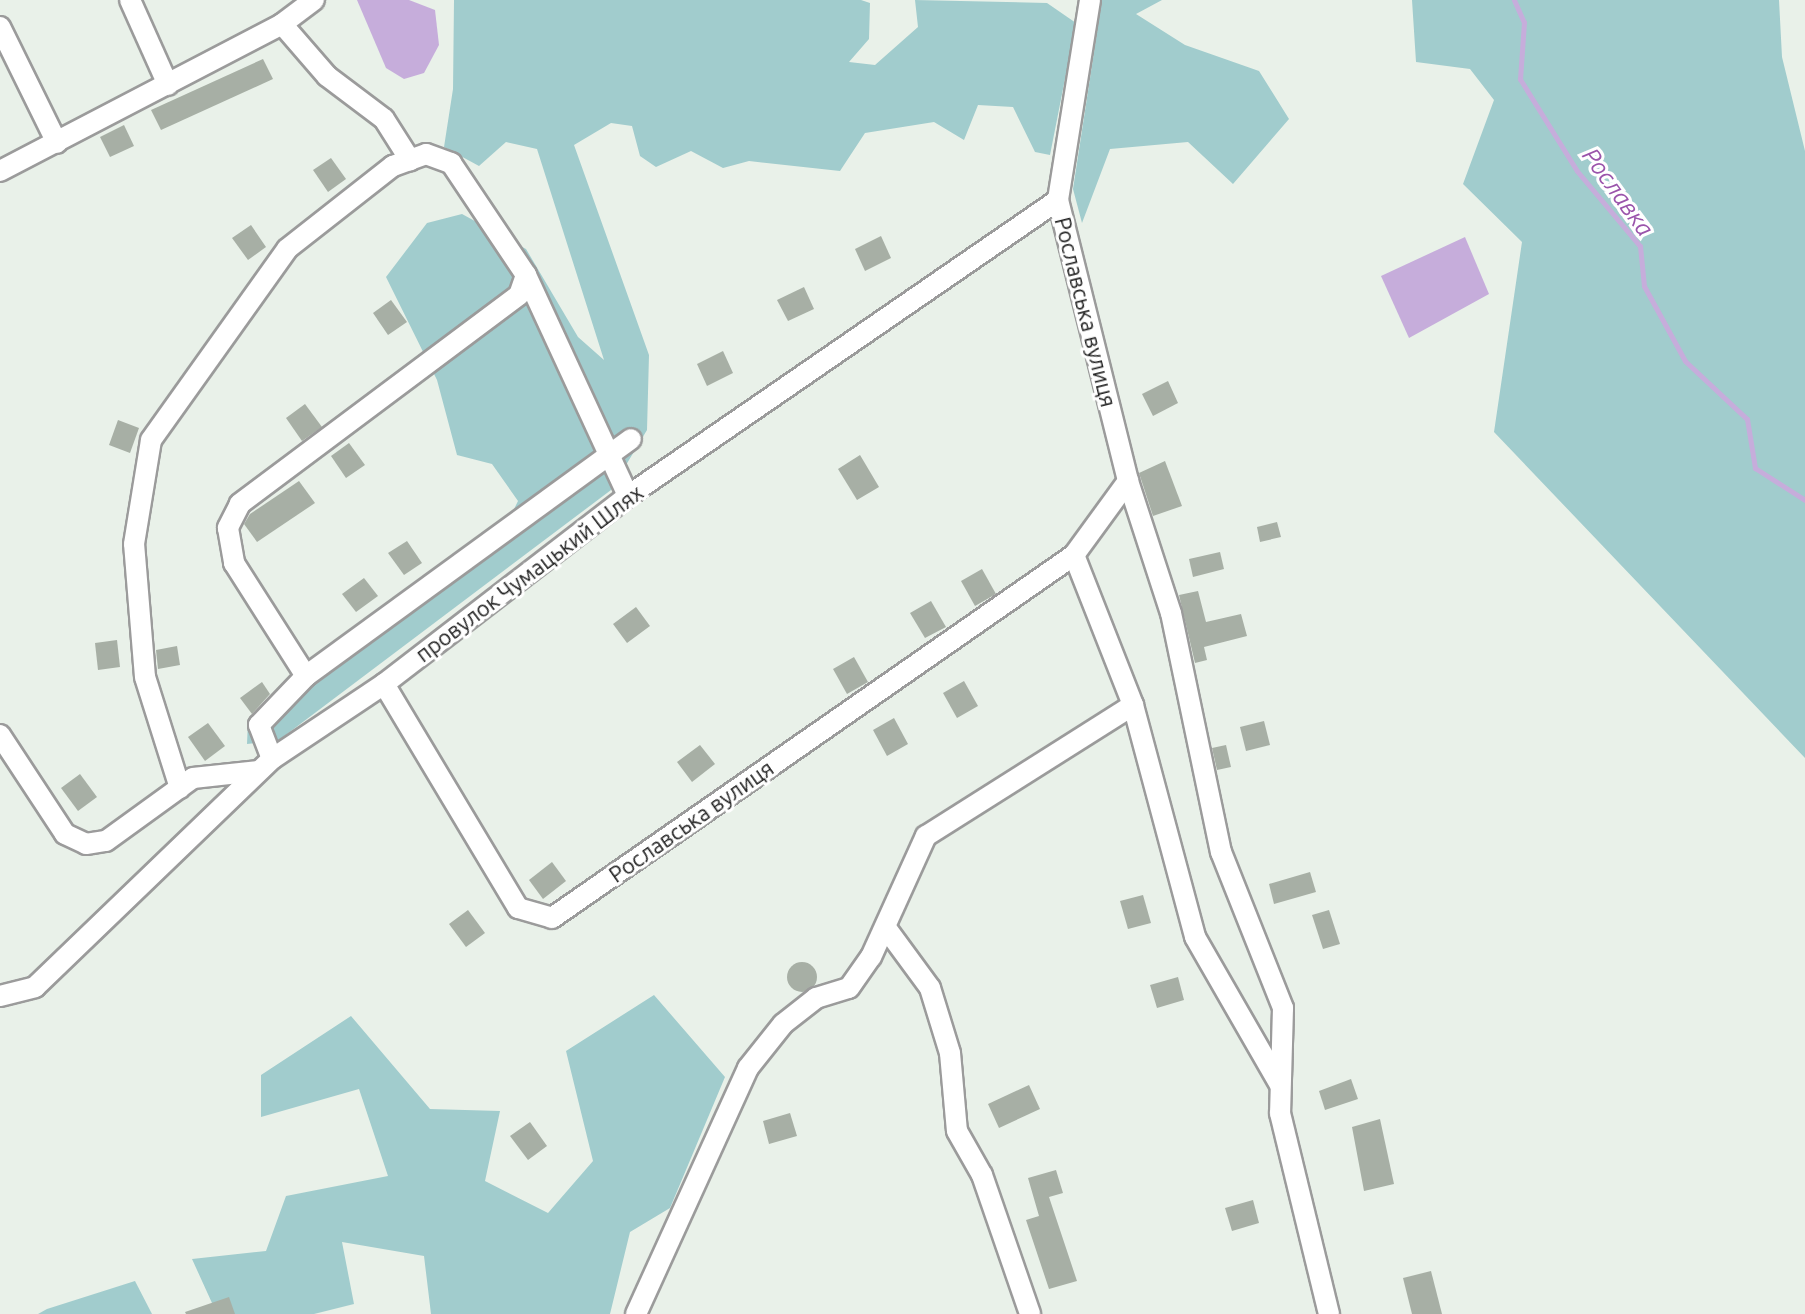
<!DOCTYPE html>
<html>
<head>
<meta charset="utf-8">
<style>
  body { margin:0 }
  #map { position:relative; width:1805px; height:1314px; overflow:hidden; background:#e9f1e9; font-family:Ubuntu,sans-serif }
  div>[style] { position:absolute }
  [style*='--x'] { left:calc(var(--x)*1px); top:calc(var(--y)*1px); width:calc(var(--w)*1px); rotate:calc(var(--a)*1deg) }
  .forest>* { inset:0; background:#a1cccd }
  .water>* { inset:0; background:#c6addb }
  .stream>* { height:5px; margin:-2.5px; padding:0 2.5px; transform-origin:2.5px; border-radius:2.5px; background:#c6addb }
  .building>* { inset:0; background:#a7afa5 }
  .round { border-radius:50% }
  .roads { filter:drop-shadow(2px 0 #9b9b9b) drop-shadow(-2px 0 #9b9b9b) drop-shadow(0 2px #9b9b9b) drop-shadow(0 -2px #9b9b9b) }
  .minor>* { height:20px; margin:-10px; padding:0 10px; transform-origin:10px; border-radius:10px; background:#fff }
  span { translate:-50% -50%; white-space:nowrap; text-align:center; line-height:1.15; -webkit-text-stroke:6px #fff; paint-order:stroke }
  .street-label { font-size:22px; color:#212121 }
  .water-label { font-size:24px; color:#9a54ab; font-style:italic }
</style>
</head>
<body>
<div id="map">
  <div class="forest">
    <div style="clip-path:polygon(454px 0,861px 0,870px 3px,869px 39px,849px 62px,875px 65px,918px 27px,915px 0,1047px 3px,1076px 23px,1050px 155px,1035px 152px,1013px 107px,978px 105px,964px 140px,934px 122px,865px 133px,840px 171px,749px 161px,723px 168px,691px 151px,656px 167px,640px 156px,632px 126px,611px 123px,574px 145px,649px 355px,647px 430px,611px 490px,279px 740px,247px 744px,248px 721px,493px 552px,518px 501px,492px 464px,457px 455px,437px 380px,386px 277px,427px 223px,462px 214px,526px 249px,578px 337px,604px 360px,537px 149px,506px 142px,479px 166px,444px 147px,453px 89px)"></div>
    <div style="clip-path:polygon(1102px 0,1162px 0,1136px 14px,1185px 45px,1259px 71px,1289px 119px,1233px 184px,1188px 142px,1110px 149px,1082px 223px,1073px 189px)"></div>
    <div style="clip-path:polygon(1412px 0,1779px 0,1782px 57px,1805px 151px,1805px 758px,1494px 432px,1522px 242px,1463px 184px,1494px 100px,1470px 69px,1416px 62px)"></div>
    <div style="clip-path:polygon(654px 995px,725px 1077px,670px 1208px,630px 1232px,610px 1314px,431px 1314px,424px 1256px,342px 1242px,354px 1304px,314px 1314px,217px 1314px,192px 1259px,266px 1251px,286px 1196px,388px 1176px,359px 1089px,261px 1117px,261px 1075px,351px 1016px,430px 1109px,500px 1111px,485px 1181px,548px 1213px,593px 1161px,566px 1051px)"></div>
    <div style="clip-path:polygon(135px 1281px,152px 1314px,38px 1314px,47px 1309px)"></div>
  </div>
  <div class="water">
    <div style="clip-path:polygon(357px 0,409px 0,435px 10px,439px 45px,424px 73px,404px 79px,386px 68px)"></div>
    <div style="clip-path:polygon(1465px 237px,1489px 294px,1409px 338px,1381px 276px)"></div>
  </div>
  <div class="stream">
    <div style="--x:1514;--y:0;--w:24;--a:66"></div>
    <div style="--x:1524;--y:22;--w:57;--a:94"></div>
    <div style="--x:1520;--y:79;--w:108;--a:58.2"></div>
    <div style="--x:1577;--y:171;--w:98;--a:50"></div>
    <div style="--x:1640;--y:246;--w:40;--a:84.3"></div>
    <div style="--x:1644;--y:286;--w:85;--a:61.3"></div>
    <div style="--x:1685;--y:361;--w:85;--a:43.1"></div>
    <div style="--x:1747;--y:419;--w:50;--a:80.7"></div>
    <div style="--x:1755;--y:468;--w:59;--a:32.6"></div>
  </div>
  <div class="building">
    <div style="clip-path:polygon(263px 59px,273px 79px,161px 130px,151px 110px)"></div>
    <div style="clip-path:polygon(124px 125px,134px 146px,110px 157px,100px 137px)"></div>
    <div style="clip-path:polygon(331px 158px,346px 179px,328px 192px,313px 170px)"></div>
    <div style="clip-path:polygon(251px 225px,266px 247px,248px 260px,232px 238px)"></div>
    <div style="clip-path:polygon(881px 236px,891px 258px,865px 271px,855px 249px)"></div>
    <div style="clip-path:polygon(804px 287px,814px 309px,788px 321px,777px 300px)"></div>
    <div style="clip-path:polygon(391px 300px,407px 322px,388px 335px,373px 313px)"></div>
    <div style="clip-path:polygon(723px 351px,733px 373px,707px 386px,697px 364px)"></div>
    <div style="clip-path:polygon(1168px 381px,1178px 403px,1153px 416px,1142px 394px)"></div>
    <div style="clip-path:polygon(305px 404px,322px 427px,302px 441px,286px 418px)"></div>
    <div style="clip-path:polygon(118px 420px,139px 428px,130px 453px,109px 445px)"></div>
    <div style="clip-path:polygon(349px 443px,365px 465px,346px 478px,331px 456px)"></div>
    <div style="clip-path:polygon(860px 455px,879px 487px,857px 500px,838px 469px)"></div>
    <div style="clip-path:polygon(1165px 461px,1182px 506px,1153px 516px,1139px 473px)"></div>
    <div style="clip-path:polygon(299px 481px,315px 503px,257px 542px,244px 524px,250px 514px)"></div>
    <div style="clip-path:polygon(1277px 522px,1281px 537px,1260px 542px,1257px 527px)"></div>
    <div style="clip-path:polygon(407px 541px,422px 563px,404px 575px,388px 553px)"></div>
    <div style="clip-path:polygon(1220px 552px,1224px 569px,1193px 577px,1189px 559px)"></div>
    <div style="clip-path:polygon(982px 569px,996px 594px,975px 606px,961px 581px)"></div>
    <div style="clip-path:polygon(364px 578px,378px 596px,356px 612px,342px 594px)"></div>
    <div style="clip-path:polygon(1198px 591px,1206px 622px,1241px 614px,1247px 636px,1204px 647px,1207px 660px,1195px 663px,1179px 595px)"></div>
    <div style="clip-path:polygon(931px 601px,946px 627px,925px 638px,910px 613px)"></div>
    <div style="clip-path:polygon(636px 607px,650px 626px,627px 643px,613px 624px)"></div>
    <div style="clip-path:polygon(117px 640px,120px 667px,98px 670px,95px 643px)"></div>
    <div style="clip-path:polygon(177px 646px,180px 665px,158px 669px,156px 650px)"></div>
    <div style="clip-path:polygon(854px 657px,868px 682px,847px 694px,833px 669px)"></div>
    <div style="clip-path:polygon(964px 681px,978px 706px,957px 718px,943px 693px)"></div>
    <div style="clip-path:polygon(262px 682px,270px 694px,252px 714px,240px 698px)"></div>
    <div style="clip-path:polygon(894px 718px,908px 744px,887px 756px,873px 730px)"></div>
    <div style="clip-path:polygon(1264px 721px,1270px 745px,1246px 751px,1240px 727px)"></div>
    <div style="clip-path:polygon(208px 723px,225px 746px,205px 761px,188px 737px)"></div>
    <div style="clip-path:polygon(700px 745px,715px 764px,692px 782px,677px 762px)"></div>
    <div style="clip-path:polygon(1226px 745px,1231px 767px,1217px 770px,1212px 748px)"></div>
    <div style="clip-path:polygon(80px 774px,97px 797px,78px 811px,61px 788px)"></div>
    <div style="clip-path:polygon(552px 862px,566px 881px,543px 899px,529px 880px)"></div>
    <div style="clip-path:polygon(1310px 872px,1316px 892px,1274px 904px,1269px 884px)"></div>
    <div style="clip-path:polygon(1143px 895px,1151px 923px,1128px 929px,1120px 901px)"></div>
    <div style="clip-path:polygon(468px 910px,485px 933px,466px 947px,449px 924px)"></div>
    <div style="clip-path:polygon(1329px 910px,1340px 944px,1323px 949px,1312px 915px)"></div>
    <div class="round" style="left:787px;top:962px;width:30px;height:30px"></div>
    <div style="clip-path:polygon(1178px 977px,1184px 1000px,1157px 1008px,1150px 985px)"></div>
    <div style="clip-path:polygon(1351px 1079px,1358px 1099px,1325px 1110px,1319px 1091px)"></div>
    <div style="clip-path:polygon(1029px 1085px,1040px 1109px,999px 1128px,988px 1104px)"></div>
    <div style="clip-path:polygon(790px 1113px,797px 1136px,769px 1144px,763px 1121px)"></div>
    <div style="clip-path:polygon(1380px 1119px,1394px 1184px,1364px 1191px,1352px 1127px)"></div>
    <div style="clip-path:polygon(530px 1122px,547px 1146px,528px 1160px,510px 1136px)"></div>
    <div style="clip-path:polygon(1056px 1170px,1063px 1193px,1049px 1197px,1077px 1281px,1049px 1289px,1026px 1220px,1039px 1216px,1028px 1178px)"></div>
    <div style="clip-path:polygon(1253px 1200px,1259px 1223px,1232px 1231px,1225px 1208px)"></div>
    <div style="clip-path:polygon(1431px 1271px,1442px 1314px,1412px 1314px,1403px 1278px)"></div>
    <div style="clip-path:polygon(229px 1297px,235px 1314px,186px 1314px,185px 1312px)"></div>
  </div>
  <div class="roads">
    <div class="minor">
      <div style="--x:130;--y:0;--w:93;--a:65.9"></div>
      <div style="--x:1090;--y:0;--w:203;--a:99.1"></div>
      <div style="--x:1058;--y:200;--w:290;--a:76"></div>
      <div style="--x:1128;--y:481;--w:139;--a:72"></div>
      <div style="--x:1171;--y:613;--w:244;--a:78.2"></div>
      <div style="--x:1221;--y:852;--w:168;--a:68.3"></div>
      <div style="--x:1283;--y:1008;--w:105;--a:91.6"></div>
      <div style="--x:1280;--y:1113;--w:207;--a:76.3"></div>
      <div style="--x:282;--y:24;--w:69;--a:49.1"></div>
      <div style="--x:327;--y:76;--w:71;--a:37"></div>
      <div style="--x:384;--y:119;--w:49;--a:57.6"></div>
      <div style="--x:0;--y:27;--w:129;--a:63.8"></div>
      <div style="--x:0;--y:171;--w:318;--a:-27.5"></div>
      <div style="--x:282;--y:24;--w:40;--a:-37"></div>
      <div style="--x:526;--y:275;--w:243;--a:65.2"></div>
      <div style="--x:1074;--y:555;--w:161;--a:68.5"></div>
      <div style="--x:1133;--y:705;--w:240;--a:75"></div>
      <div style="--x:1195;--y:937;--w:171;--a:60.1"></div>
      <div style="--x:306;--y:676;--w:402;--a:-36.1"></div>
      <div style="--x:384;--y:684;--w:261;--a:59.1"></div>
      <div style="--x:518;--y:908;--w:35;--a:16"></div>
      <div style="--x:552;--y:918;--w:636;--a:-34.81"></div>
      <div style="--x:1074;--y:555;--w:92;--a:-53.9"></div>
      <div style="--x:0;--y:735;--w:118;--a:56.7"></div>
      <div style="--x:65;--y:834;--w:23;--a:25"></div>
      <div style="--x:86;--y:844;--w:20;--a:-9"></div>
      <div style="--x:106;--y:841;--w:107;--a:-35.9"></div>
      <div style="--x:193;--y:778;--w:64;--a:-6.2"></div>
      <div style="--x:180;--y:788;--w:116;--a:-107.5"></div>
      <div style="--x:145;--y:677;--w:133;--a:-94.7"></div>
      <div style="--x:134;--y:544;--w:105;--a:-80.7"></div>
      <div style="--x:151;--y:440;--w:234;--a:-54.5"></div>
      <div style="--x:287;--y:249;--w:135;--a:-38.1"></div>
      <div style="--x:393;--y:166;--w:35;--a:-20"></div>
      <div style="--x:426;--y:154;--w:27;--a:20"></div>
      <div style="--x:451;--y:163;--w:135;--a:56.2"></div>
      <div style="--x:526;--y:275;--w:21;--a:109"></div>
      <div style="--x:519;--y:295;--w:349;--a:143.2"></div>
      <div style="--x:240;--y:504;--w:27;--a:117"></div>
      <div style="--x:228;--y:528;--w:36;--a:80"></div>
      <div style="--x:234;--y:563;--w:134;--a:57.5"></div>
      <div style="--x:306;--y:676;--w:68;--a:133.8"></div>
      <div style="--x:259;--y:725;--w:36;--a:69"></div>
      <div style="--x:886;--y:928;--w:74;--a:53.7"></div>
      <div style="--x:930;--y:988;--w:68;--a:72.9"></div>
      <div style="--x:950;--y:1053;--w:78;--a:84.9"></div>
      <div style="--x:957;--y:1131;--w:51;--a:60.4"></div>
      <div style="--x:982;--y:1175;--w:147;--a:70.9"></div>
      <div style="--x:0;--y:996;--w:36;--a:-14"></div>
      <div style="--x:35;--y:987;--w:329;--a:-43.9"></div>
      <div style="--x:272;--y:759;--w:135;--a:-33.8"></div>
      <div style="--x:384;--y:684;--w:308;--a:-37.6"></div>
      <div style="--x:628;--y:496;--w:522;--a:-34.54"></div>
      <div style="--x:636;--y:1314;--w:270;--a:-65.5"></div>
      <div style="--x:748;--y:1068;--w:56;--a:-51.5"></div>
      <div style="--x:783;--y:1024;--w:42;--a:-38.2"></div>
      <div style="--x:816;--y:998;--w:34;--a:-17"></div>
      <div style="--x:849;--y:988;--w:38;--a:-55"></div>
      <div style="--x:871;--y:957;--w:133;--a:-65.6"></div>
      <div style="--x:926;--y:836;--w:245;--a:-32.3"></div>
    </div>
  </div>
  <div class="street-label">
    <span style="left:1086px;top:312px;rotate:76deg">Рославська вулиця</span>
    <span style="left:529px;top:573px;rotate:-37deg">провулок Чумацький Шлях</span>
    <span style="left:691px;top:821px;rotate:-35deg">Рославська вулиця</span>
  </div>
  <div class="water-label">
    <span style="left:1618px;top:192px;rotate:54deg">Рославка</span>
  </div>
</div>
</body>
</html>
